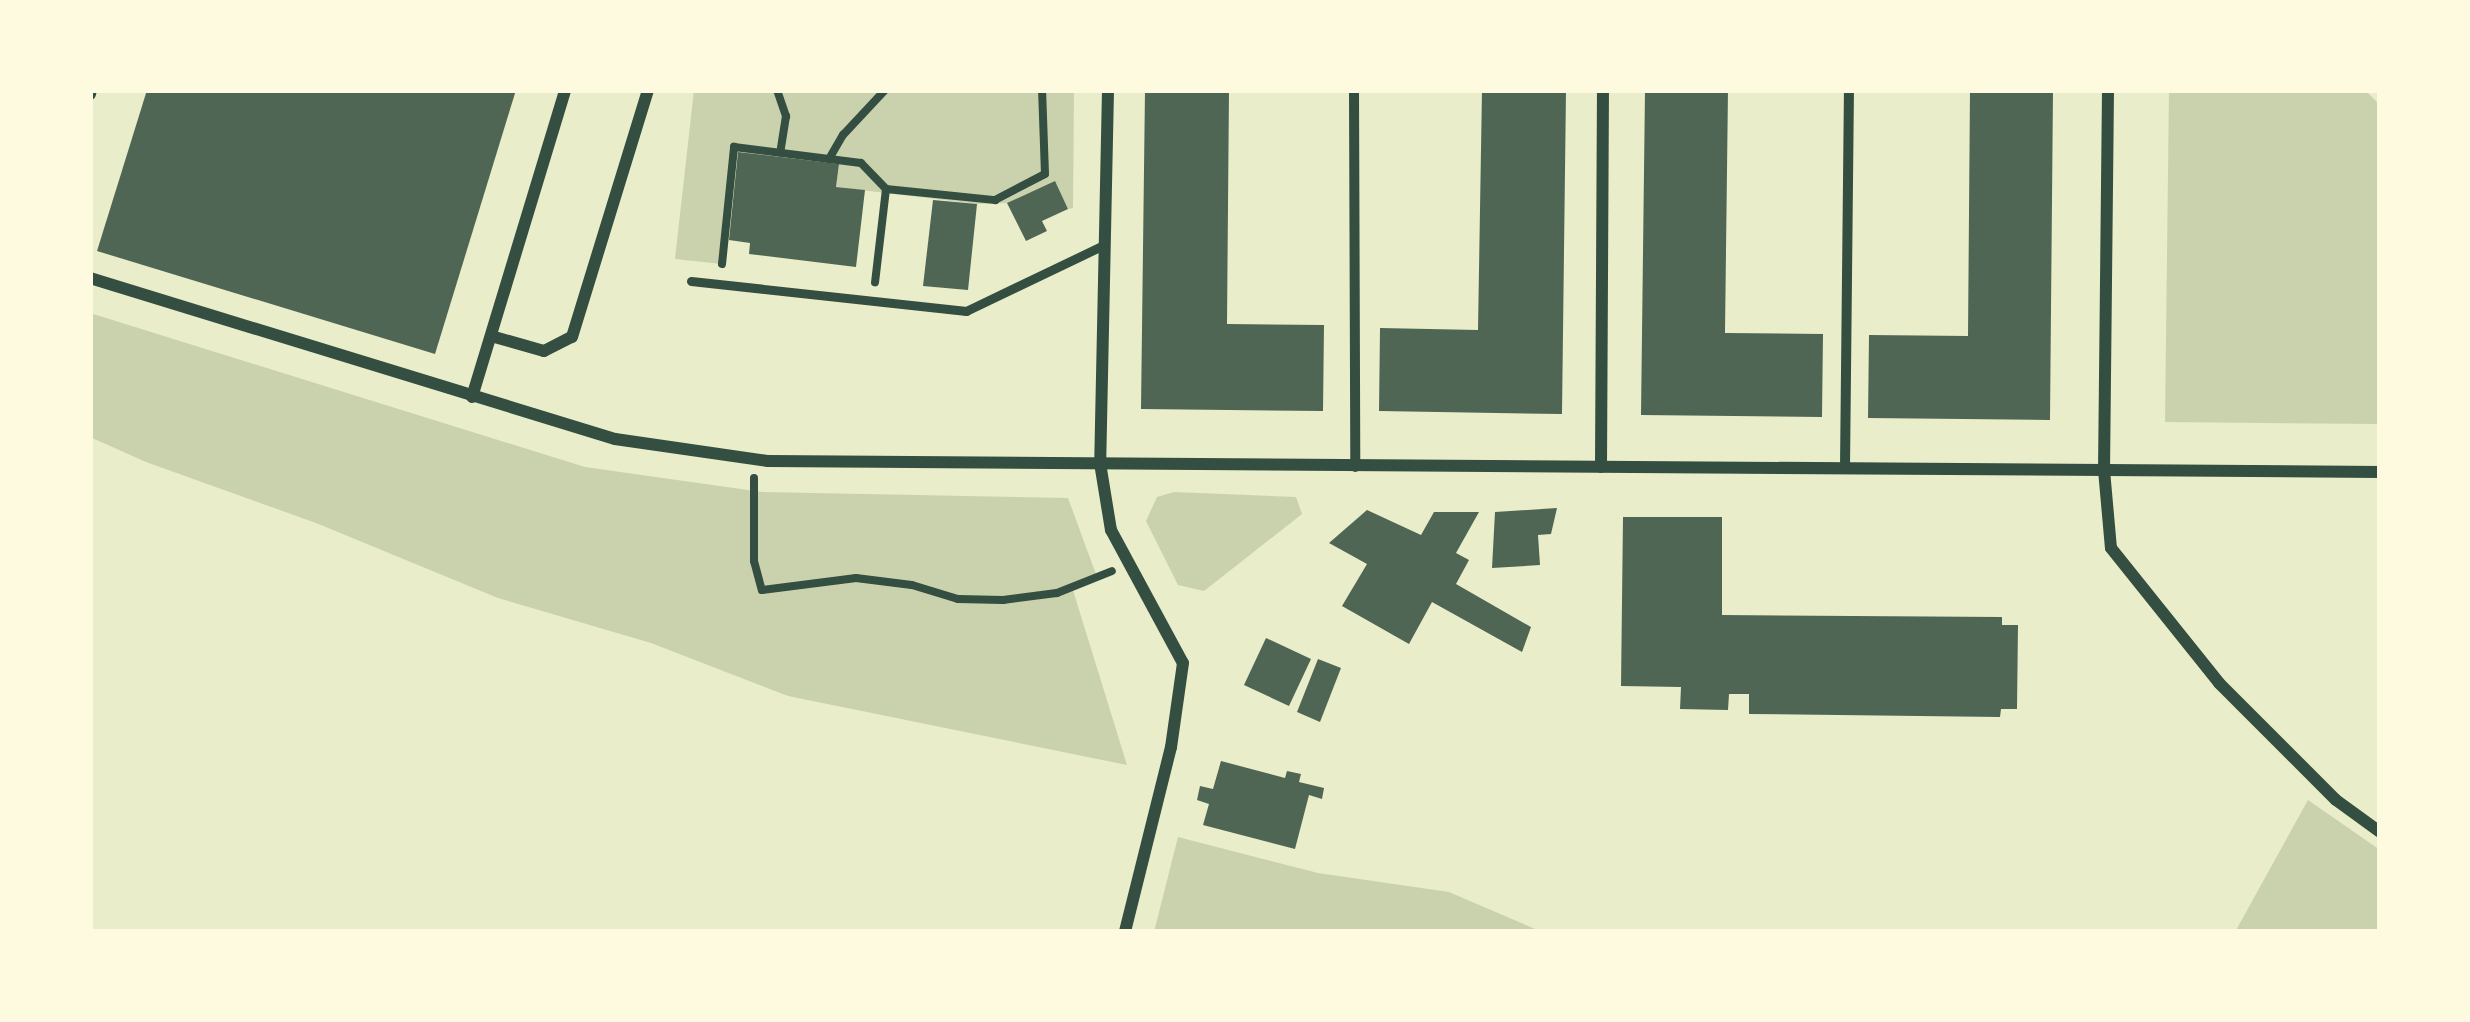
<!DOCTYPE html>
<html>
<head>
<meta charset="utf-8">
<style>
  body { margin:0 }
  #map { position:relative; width:2470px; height:1022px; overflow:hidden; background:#e9edc9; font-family:"Fira Sans",sans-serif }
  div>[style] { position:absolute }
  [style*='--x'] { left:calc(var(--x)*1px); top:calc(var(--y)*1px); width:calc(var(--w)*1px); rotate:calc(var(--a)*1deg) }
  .green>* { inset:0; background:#cad2ad }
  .building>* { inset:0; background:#4f6655 }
  .path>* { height:8px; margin:-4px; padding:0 4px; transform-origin:4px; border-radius:4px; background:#344e41 }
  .service>* { height:9px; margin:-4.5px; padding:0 4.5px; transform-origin:4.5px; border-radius:4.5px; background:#344e41 }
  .pedestrian>* { height:10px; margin:-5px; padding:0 5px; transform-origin:5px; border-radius:5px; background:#344e41 }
  .minor>* { height:12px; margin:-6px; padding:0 6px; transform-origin:6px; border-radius:6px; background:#344e41 }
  span { translate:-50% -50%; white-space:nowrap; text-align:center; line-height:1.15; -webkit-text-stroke:9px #fefae0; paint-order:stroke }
  .frame { position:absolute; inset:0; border:93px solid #fefae0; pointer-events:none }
</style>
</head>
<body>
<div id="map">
  <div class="green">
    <div style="clip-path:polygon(694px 90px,1074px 90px,1073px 208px,1068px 209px,1055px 182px,1007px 203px,977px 204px,836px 187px,839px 165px,829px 159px,734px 147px,722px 264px,675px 259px)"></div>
    <div style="clip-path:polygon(2169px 90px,2365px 90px,2380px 105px,2380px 424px,2165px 422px)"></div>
    <div style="clip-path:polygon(90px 313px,585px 467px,762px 492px,1068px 498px,1097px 577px,1072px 587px,1127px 765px,788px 696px,651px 643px,498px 598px,316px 523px,146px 462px,90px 437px)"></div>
    <div style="clip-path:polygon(1174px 492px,1296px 497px,1302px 514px,1204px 591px,1178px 585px,1146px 521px,1157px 497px)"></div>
    <div style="clip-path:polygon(2308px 800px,2380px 850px,2380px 932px,2235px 932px)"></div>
    <div style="clip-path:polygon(1178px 837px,1318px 873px,1449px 892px,1542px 932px,1154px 932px)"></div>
  </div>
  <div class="building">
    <div style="clip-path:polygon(147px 90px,516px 90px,435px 354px,97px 251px)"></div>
    <div style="clip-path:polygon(1145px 90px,1229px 90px,1227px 324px,1324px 325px,1323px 411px,1141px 409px)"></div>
    <div style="clip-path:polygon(1482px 90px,1566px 90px,1562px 414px,1379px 411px,1380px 328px,1478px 330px)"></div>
    <div style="clip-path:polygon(1645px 90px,1728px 90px,1725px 333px,1823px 334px,1822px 417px,1641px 415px)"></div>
    <div style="clip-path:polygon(1970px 90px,2053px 90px,2050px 420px,1868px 418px,1869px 335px,1968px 336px)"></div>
    <div style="clip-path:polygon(738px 152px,839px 164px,836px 187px,865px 190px,856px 267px,749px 254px,750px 243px,729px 240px)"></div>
    <div style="clip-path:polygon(1055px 181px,1068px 209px,1042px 221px,1047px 231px,1026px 241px,1007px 203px)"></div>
    <div style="clip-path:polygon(933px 200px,977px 204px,968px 290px,923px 286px)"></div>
    <div style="clip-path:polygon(1557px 508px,1551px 534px,1538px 535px,1540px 565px,1492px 568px,1495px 512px)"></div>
    <div style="clip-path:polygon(1367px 510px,1421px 535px,1434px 512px,1479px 512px,1456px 553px,1469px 560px,1456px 584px,1531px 627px,1522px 652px,1432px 602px,1409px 644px,1342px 606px,1367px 564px,1329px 543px)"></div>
    <div style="clip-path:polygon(1623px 517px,1722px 517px,1722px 615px,2002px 617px,2002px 625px,2018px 625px,2017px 709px,2001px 709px,2000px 717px,1749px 714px,1749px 694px,1729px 694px,1728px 710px,1680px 709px,1681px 687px,1621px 686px)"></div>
    <div style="clip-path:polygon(1266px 638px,1311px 659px,1289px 706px,1244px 685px)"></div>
    <div style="clip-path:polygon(1318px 659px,1341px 668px,1320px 722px,1297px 712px)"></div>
    <div style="clip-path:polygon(1221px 761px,1285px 778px,1287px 771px,1301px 774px,1299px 782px,1324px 788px,1322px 799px,1309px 795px,1295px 849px,1203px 825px,1209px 804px,1197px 800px,1200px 786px,1213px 789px)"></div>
  </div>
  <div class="path">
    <div style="--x:777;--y:90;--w:28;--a:71"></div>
    <div style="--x:786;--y:116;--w:37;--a:99"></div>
    <div style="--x:829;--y:159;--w:28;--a:-60"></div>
    <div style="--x:843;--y:135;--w:62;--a:-47"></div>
    <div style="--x:886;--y:189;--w:110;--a:5.8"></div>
    <div style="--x:995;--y:200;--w:56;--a:-27.5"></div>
    <div style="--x:1045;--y:174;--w:84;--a:-92"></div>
    <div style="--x:722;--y:264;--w:118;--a:-84.1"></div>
    <div style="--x:734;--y:147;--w:128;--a:7.2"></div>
    <div style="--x:861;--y:163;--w:36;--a:46"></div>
    <div style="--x:886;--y:189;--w:94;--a:96.7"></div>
    <div style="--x:754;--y:478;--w:83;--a:90"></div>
    <div style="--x:754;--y:561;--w:30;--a:75"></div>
    <div style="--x:762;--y:590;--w:95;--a:-7.3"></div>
    <div style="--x:856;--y:578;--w:56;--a:7.1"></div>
    <div style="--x:912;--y:585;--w:48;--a:16.9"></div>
    <div style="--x:958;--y:599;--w:45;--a:1.3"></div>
    <div style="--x:1003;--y:600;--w:54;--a:-7.4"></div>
    <div style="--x:1057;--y:593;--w:59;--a:-21.8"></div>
  </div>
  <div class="service">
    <div style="--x:691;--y:281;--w:277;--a:6.2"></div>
    <div style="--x:966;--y:311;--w:153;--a:-25.6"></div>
  </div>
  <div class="pedestrian">
    <div style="--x:1354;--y:90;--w:377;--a:89.8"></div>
    <div style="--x:1845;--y:468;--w:378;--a:-89.4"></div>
  </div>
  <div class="minor">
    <div style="--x:1108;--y:90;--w:373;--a:91.2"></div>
    <div style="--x:1100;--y:463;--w:68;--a:80.7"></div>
    <div style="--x:1111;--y:530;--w:151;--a:61.6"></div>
    <div style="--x:1183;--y:663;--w:85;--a:98.1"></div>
    <div style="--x:1171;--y:747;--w:191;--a:104"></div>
    <div style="--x:2108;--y:90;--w:380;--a:90.6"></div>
    <div style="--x:2104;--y:470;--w:78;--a:84.9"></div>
    <div style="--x:2111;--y:548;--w:173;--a:51.3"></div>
    <div style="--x:2219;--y:683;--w:165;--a:45"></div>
    <div style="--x:2336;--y:800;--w:54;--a:36"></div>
    <div style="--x:90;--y:94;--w:4;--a:-76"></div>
    <div style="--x:90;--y:278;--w:549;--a:17.05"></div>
    <div style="--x:615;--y:439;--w:155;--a:8.2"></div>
    <div style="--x:768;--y:461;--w:1612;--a:0.39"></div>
    <div style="--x:491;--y:336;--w:55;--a:15.8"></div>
    <div style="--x:544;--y:351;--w:31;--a:-27"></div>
    <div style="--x:572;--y:337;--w:258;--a:-72.9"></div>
    <div style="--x:472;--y:397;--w:321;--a:-73.1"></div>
    <div style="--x:1601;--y:467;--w:377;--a:-89.7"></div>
  </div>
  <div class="frame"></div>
</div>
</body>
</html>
